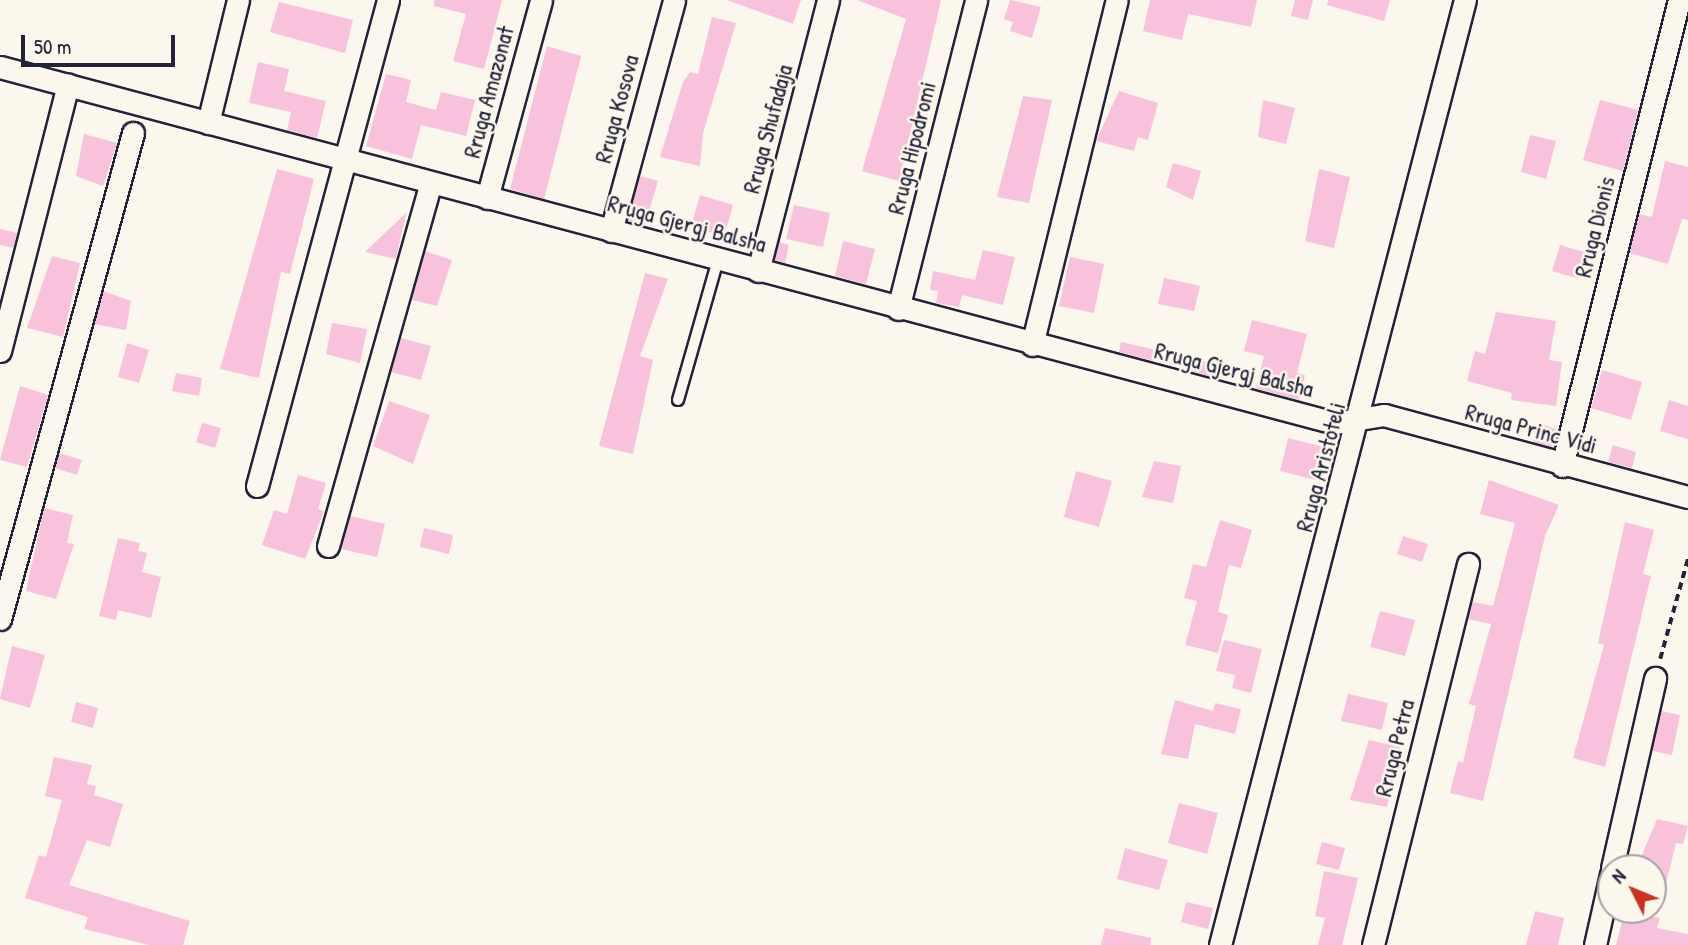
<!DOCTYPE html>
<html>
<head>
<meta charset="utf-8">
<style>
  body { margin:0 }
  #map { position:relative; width:1688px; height:945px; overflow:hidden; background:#fbf7ec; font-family:"Patrick Hand",sans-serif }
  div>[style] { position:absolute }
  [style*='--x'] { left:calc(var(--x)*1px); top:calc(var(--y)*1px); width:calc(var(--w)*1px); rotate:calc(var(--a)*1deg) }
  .building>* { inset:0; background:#f9c2dc }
  .path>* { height:3.5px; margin-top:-1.75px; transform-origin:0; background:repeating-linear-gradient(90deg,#22223b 0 7px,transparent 0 12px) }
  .roads { filter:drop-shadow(2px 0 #22223b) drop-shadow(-2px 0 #22223b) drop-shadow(0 2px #22223b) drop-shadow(0 -2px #22223b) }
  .service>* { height:10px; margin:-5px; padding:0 5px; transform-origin:5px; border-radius:5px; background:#fbf7ec }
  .minor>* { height:21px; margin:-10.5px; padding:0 10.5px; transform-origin:10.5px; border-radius:10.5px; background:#fbf7ec }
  span { translate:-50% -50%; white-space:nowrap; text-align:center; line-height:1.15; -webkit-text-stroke:5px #fbf7ec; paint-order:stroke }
  .street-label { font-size:23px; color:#22223b }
  .north { position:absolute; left:1597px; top:854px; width:70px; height:70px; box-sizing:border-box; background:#fbf7ec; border:2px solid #a4a2a5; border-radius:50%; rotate:313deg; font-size:19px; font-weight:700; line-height:28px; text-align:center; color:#22223b }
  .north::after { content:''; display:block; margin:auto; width:24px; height:32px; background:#c8321e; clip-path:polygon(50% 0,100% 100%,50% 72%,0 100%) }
  .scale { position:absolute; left:21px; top:35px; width:154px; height:32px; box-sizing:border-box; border:4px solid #22223b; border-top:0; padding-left:9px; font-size:21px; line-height:24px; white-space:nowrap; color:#22223b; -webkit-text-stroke:5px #fbf7ec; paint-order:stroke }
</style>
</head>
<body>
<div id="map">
  <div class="building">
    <div style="clip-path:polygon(434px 0,502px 0,484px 69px,453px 61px,466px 14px,434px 6px)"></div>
    <div style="clip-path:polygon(727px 0,801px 0,793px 24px)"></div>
    <div style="clip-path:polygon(857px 0,941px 0,899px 181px,862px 171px,906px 19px)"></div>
    <div style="clip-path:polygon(1010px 0,1041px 7px,1032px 38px,1010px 31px,1013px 22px,1004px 19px)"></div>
    <div style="clip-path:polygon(1150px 0,1257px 0,1251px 27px,1188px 14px,1182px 40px,1143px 31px)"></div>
    <div style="clip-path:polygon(1295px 0,1313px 0,1308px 20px,1291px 16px)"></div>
    <div style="clip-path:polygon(1328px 0,1390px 0,1384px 21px,1327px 5px)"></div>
    <div style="clip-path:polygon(279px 2px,353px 20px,345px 53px,270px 32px)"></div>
    <div style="clip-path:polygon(712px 17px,736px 23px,703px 133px,700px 166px,660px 157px,683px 82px,690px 72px,698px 74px)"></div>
    <div style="clip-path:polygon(547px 46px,581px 56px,544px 199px,510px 189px)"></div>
    <div style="clip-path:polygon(258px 62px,289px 69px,284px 91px,326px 101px,317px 138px,287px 130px,291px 112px,249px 103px)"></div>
    <div style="clip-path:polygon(386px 74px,411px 80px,406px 102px,436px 110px,441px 92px,475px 100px,466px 136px,421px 125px,412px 159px,366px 146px)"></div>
    <div style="clip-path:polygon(1119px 91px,1158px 103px,1148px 140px,1138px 137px,1134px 151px,1096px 141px)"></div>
    <div style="clip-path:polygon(1023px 96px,1052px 100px,1029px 203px,997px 197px)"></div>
    <div style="clip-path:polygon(1263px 100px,1295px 108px,1286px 144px,1258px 137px)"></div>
    <div style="clip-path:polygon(1600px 100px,1638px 110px,1623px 171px,1583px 160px)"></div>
    <div style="clip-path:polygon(84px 134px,117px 143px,103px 186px,76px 176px)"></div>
    <div style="clip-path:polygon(1530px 135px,1556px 141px,1546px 179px,1521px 172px)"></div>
    <div style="clip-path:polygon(1665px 161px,1688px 167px,1688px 220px,1682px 219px,1668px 264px,1629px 253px,1639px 214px,1652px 217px)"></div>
    <div style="clip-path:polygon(1173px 163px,1201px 171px,1193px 200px,1166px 187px)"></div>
    <div style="clip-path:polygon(277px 169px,314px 179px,290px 274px,281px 272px,259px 378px,220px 369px)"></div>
    <div style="clip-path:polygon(1319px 169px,1350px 177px,1334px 248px,1305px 241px)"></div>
    <div style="clip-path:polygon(640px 176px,658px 181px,645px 225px,627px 221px)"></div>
    <div style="clip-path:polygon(700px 195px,733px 205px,724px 236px,691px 227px)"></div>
    <div style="clip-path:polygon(794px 205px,830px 213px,823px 247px,786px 239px)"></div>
    <div style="clip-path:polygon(406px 213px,396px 259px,365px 252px)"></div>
    <div style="clip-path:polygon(0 229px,17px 233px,13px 248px,0 245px)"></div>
    <div style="clip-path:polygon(843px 241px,875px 249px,866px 284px,835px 276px)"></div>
    <div style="clip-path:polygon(779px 242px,789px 245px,785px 263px,774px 260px)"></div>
    <div style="clip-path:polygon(1560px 245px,1584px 252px,1576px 278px,1552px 271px)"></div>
    <div style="clip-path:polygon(983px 250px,1015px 257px,1003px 305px,962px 295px,959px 307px,936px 303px,938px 291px,930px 290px,933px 271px,975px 280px)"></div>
    <div style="clip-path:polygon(425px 251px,452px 260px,437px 306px,412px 300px)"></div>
    <div style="clip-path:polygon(52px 256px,80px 263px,63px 337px,27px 328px)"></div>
    <div style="clip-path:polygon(1070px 257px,1104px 264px,1094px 313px,1059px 306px)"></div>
    <div style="clip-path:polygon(645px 273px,668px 279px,640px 356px,653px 360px,633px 454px,599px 446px)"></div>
    <div style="clip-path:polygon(1164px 278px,1200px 286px,1194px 311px,1158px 304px)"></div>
    <div style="clip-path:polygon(103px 291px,131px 301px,126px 330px,94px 324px)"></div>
    <div style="clip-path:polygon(1496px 312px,1556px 321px,1549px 360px,1562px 362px,1556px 406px,1511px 400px,1512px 393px,1467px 381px,1475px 351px,1485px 354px)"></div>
    <div style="clip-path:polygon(1252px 320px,1307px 334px,1297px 373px,1305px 375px,1299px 400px,1256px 388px,1264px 356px,1244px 351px)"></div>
    <div style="clip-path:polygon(332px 323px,367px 329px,360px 363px,326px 354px)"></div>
    <div style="clip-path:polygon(401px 338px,431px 346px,421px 380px,391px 372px)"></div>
    <div style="clip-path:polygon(1121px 342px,1156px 350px,1154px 361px,1119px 352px)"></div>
    <div style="clip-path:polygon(127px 343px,149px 350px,139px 383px,118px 377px)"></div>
    <div style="clip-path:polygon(1189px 356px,1213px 364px,1209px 376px,1185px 369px)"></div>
    <div style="clip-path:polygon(1602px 370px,1642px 382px,1631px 420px,1591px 408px)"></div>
    <div style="clip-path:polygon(176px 373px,202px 378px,199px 396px,172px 391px)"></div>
    <div style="clip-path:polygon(20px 386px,48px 395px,27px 467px,0 460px)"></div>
    <div style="clip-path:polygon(1669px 400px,1688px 406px,1688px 439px,1660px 431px)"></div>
    <div style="clip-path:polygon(389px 401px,430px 415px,413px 464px,373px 446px)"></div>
    <div style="clip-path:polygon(202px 423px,221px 428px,215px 448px,196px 442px)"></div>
    <div style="clip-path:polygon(1539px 423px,1558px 430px,1552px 447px,1533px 442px)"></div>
    <div style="clip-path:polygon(1288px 438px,1324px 447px,1316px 480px,1280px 471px)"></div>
    <div style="clip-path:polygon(1613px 445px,1636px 452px,1632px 468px,1608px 462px)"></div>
    <div style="clip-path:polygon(59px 453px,82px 460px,77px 475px,55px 468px)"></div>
    <div style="clip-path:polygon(1154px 461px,1181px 466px,1173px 503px,1142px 497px)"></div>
    <div style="clip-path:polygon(1076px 471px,1112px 481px,1099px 527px,1064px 517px)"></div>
    <div style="clip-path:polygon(298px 475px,326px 483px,318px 509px,324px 511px,305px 559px,262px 545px,274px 510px,287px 514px)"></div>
    <div style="clip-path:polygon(1489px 480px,1559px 505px,1545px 536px,1483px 801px,1450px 793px,1458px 761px,1463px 763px,1476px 706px,1469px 704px,1491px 624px,1468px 619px,1472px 602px,1493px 606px,1515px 523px,1480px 514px)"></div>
    <div style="clip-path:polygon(44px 508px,73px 515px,67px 543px,74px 544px,56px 599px,26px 591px)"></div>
    <div style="clip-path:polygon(350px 516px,385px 524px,377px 557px,341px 549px)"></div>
    <div style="clip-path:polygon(1220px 520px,1252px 530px,1241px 568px,1229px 565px,1218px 612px,1228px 615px,1218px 653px,1185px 645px,1197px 601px,1184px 598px,1193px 564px,1206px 567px)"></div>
    <div style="clip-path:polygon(1625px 522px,1654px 530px,1643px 574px,1651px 576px,1605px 767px,1573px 758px,1604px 645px,1598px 643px)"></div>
    <div style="clip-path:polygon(424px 528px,453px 535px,449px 554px,420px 547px)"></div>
    <div style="clip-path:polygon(1403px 536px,1428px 544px,1422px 562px,1397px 554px)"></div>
    <div style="clip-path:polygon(118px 538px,140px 543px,138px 551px,147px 553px,142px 572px,161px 577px,151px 618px,118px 610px,116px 620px,99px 616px)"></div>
    <div style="clip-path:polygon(1380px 611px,1415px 620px,1405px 656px,1370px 647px)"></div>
    <div style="clip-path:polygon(1224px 640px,1262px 649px,1251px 693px,1232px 688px,1235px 675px,1216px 671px)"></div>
    <div style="clip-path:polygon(12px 646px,45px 655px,30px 708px,0 699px)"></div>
    <div style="clip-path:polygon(1348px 694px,1388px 703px,1382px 730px,1341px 721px)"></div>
    <div style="clip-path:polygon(1175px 700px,1213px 711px,1215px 703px,1241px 709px,1235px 734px,1195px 724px,1188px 759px,1161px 754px)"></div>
    <div style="clip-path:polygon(76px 702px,98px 708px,93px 728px,71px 722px)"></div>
    <div style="clip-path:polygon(1661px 711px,1680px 715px,1672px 755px,1652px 751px)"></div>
    <div style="clip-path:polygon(1369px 740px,1400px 747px,1387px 807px,1350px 800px)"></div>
    <div style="clip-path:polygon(54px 757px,92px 765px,87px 784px,96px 786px,94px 795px,123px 804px,110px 847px,87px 840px,69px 885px,190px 921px,183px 945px,149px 945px,84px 929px,88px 917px,25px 898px,39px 855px,46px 857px,62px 800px,45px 796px)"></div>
    <div style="clip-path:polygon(1179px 803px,1218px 813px,1207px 854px,1168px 843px)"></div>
    <div style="clip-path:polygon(1657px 819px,1688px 826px,1683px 844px,1676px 843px,1659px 912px,1653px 911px,1653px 868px,1642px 868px,1641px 857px)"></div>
    <div style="clip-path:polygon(1322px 842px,1345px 848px,1339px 870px,1316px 864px)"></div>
    <div style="clip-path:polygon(1125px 848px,1168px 860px,1159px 890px,1117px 879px)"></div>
    <div style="clip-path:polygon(1324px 871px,1358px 878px,1342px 945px,1318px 945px,1325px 918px,1315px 916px)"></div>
    <div style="clip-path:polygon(1186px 902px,1213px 908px,1208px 929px,1181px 922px)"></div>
    <div style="clip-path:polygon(1625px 910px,1660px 918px,1657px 928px,1688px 934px,1688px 945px,1616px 945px)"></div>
    <div style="clip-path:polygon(1535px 911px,1564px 918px,1558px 945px,1526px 945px)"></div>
    <div style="clip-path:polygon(1105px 928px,1151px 938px,1150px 945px,1101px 945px)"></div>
  </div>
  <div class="path">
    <div style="--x:1660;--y:659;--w:105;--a:-74.5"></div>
  </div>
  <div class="roads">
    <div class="service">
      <div style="--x:678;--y:400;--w:146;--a:-74.1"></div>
    </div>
    <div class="minor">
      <div style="--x:0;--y:67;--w:1382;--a:14.93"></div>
      <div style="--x:1335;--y:423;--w:50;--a:-9.3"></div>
      <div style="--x:1384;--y:415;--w:315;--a:15.1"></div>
      <div style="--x:208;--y:123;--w:127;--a:-76.3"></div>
      <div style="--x:487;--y:198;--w:205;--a:-74.7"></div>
      <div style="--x:611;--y:231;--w:239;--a:-74.7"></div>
      <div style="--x:758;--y:271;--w:280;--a:-75.5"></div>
      <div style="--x:898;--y:309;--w:319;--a:-75.8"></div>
      <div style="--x:1032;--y:345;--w:355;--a:-76.2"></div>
      <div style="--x:0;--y:351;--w:275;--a:-75.7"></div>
      <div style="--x:1562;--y:466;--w:480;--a:-75.9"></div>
      <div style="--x:257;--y:486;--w:503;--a:-74.91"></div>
      <div style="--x:328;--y:546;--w:377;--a:-74.2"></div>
      <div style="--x:0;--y:619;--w:504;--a:-74.7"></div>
      <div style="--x:1612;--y:868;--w:195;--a:-77.2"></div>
      <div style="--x:1220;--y:945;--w:976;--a:-75.47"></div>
      <div style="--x:1373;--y:945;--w:393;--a:-76"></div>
      <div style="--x:1595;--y:945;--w:73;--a:-77.3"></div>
    </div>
  </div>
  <div class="street-label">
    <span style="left:489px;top:92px;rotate:-75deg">Rruga Amazonat</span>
    <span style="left:617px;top:109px;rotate:-75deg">Rruga Kosova</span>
    <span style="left:768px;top:129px;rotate:-75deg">Rruga Shufadaja</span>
    <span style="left:912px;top:148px;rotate:-76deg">Rruga Hipodromi</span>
    <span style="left:687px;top:224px;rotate:15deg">Rruga Gjergj Balsha</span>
    <span style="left:1595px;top:227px;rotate:-76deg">Rruga Dionis</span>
    <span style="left:1234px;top:370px;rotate:14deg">Rruga Gjergj Balsha</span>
    <span style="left:1531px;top:429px;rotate:15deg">Rruga Princ Vidi</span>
    <span style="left:1321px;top:467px;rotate:-75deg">Rruga Aristoteli</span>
    <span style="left:1395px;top:748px;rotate:-76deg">Rruga Petra</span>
  </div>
  <div class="north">N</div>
  <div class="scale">50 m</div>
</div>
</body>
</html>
